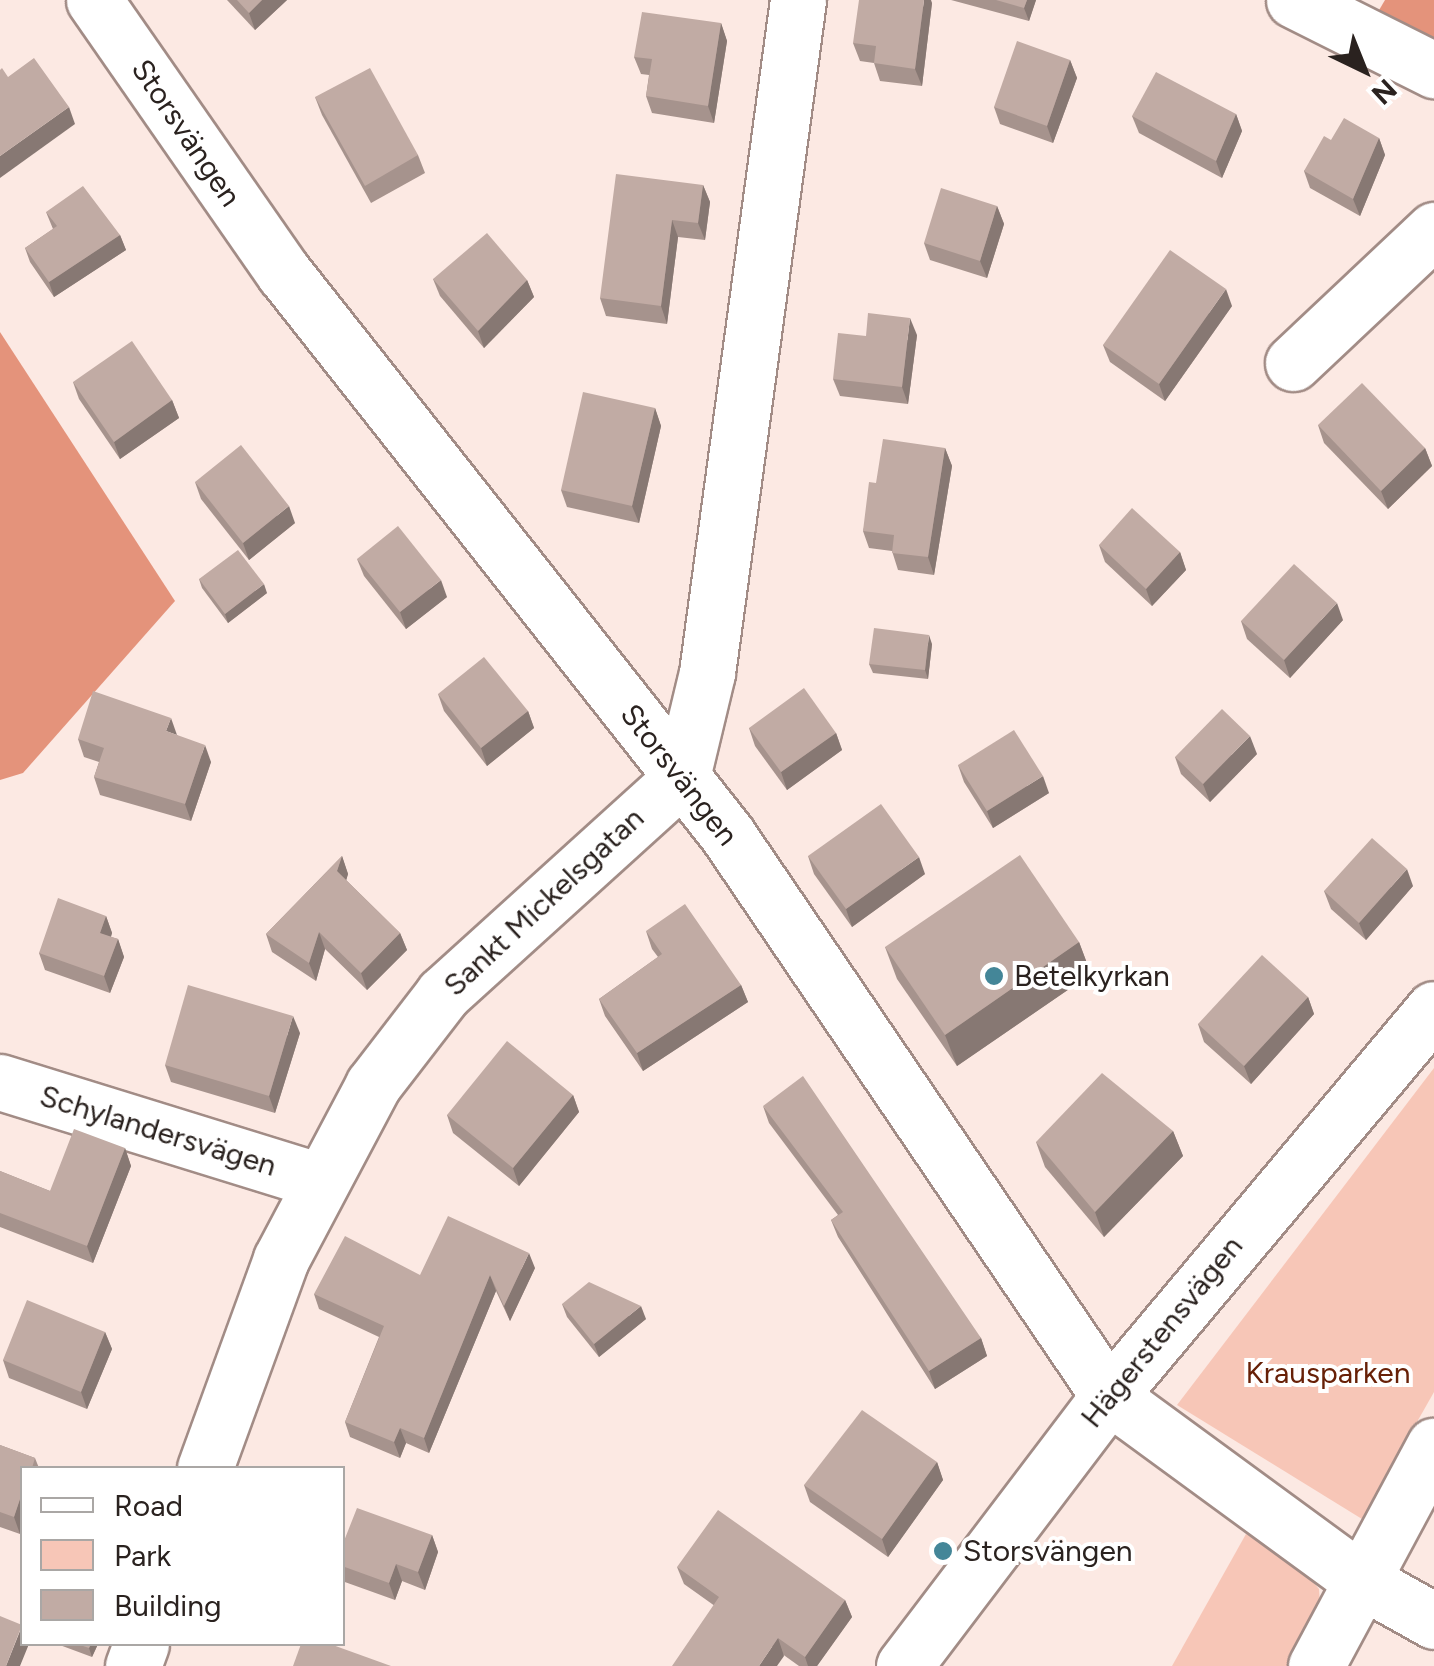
<!DOCTYPE html>
<html>
<head>
<meta charset="utf-8">
<style>
  body { margin:0 }
  #map { position:relative; width:1434px; height:1666px; overflow:hidden; background:#fce9e3; font-family:Figtree,sans-serif }
  div>[style] { position:absolute }
  [style*='--x'] { left:calc(var(--x)*1px); top:calc(var(--y)*1px); width:calc(var(--w)*1px); rotate:calc(var(--a)*1deg) }
  .green>* { inset:0; background:#f7c6b7 }
  .forest>* { inset:0; background:#e4937b }
  .roads { filter:drop-shadow(2px 0 #a28c86) drop-shadow(-2px 0 #a28c86) drop-shadow(0 2px #a28c86) drop-shadow(0 -2px #a28c86) }
  .minor>* { height:55px; margin:-27.5px; padding:0 27.5px; transform-origin:27.5px; border-radius:27.5px; background:#fff }
  .wall>* { inset:0; background:#a6938d }
  .shaded-wall>* { inset:0; background:#877873 }
  .building>* { inset:0; background:#c1aba4 }
  .dots>* { width:28px; height:28px; translate:-50% -50%; box-sizing:border-box; border:5px solid #fff; border-radius:50% }
  span { translate:-50% -50%; white-space:nowrap; text-align:center; line-height:1.15; -webkit-text-stroke:8px #fff; paint-order:stroke }
  .street-label { font-size:30px; color:#2a221f }
  .poi-label { font-size:30px; color:#2a221f }
  .left { translate:0 -50%; text-align:left }
  .park-label { font-size:30px; color:#672007 }
  .legend { position:absolute; left:20px; top:1466px; width:325px; height:180px; box-sizing:border-box; background:#fff; border:2px solid #aaa7a5; margin:0; padding:12px 18px; list-style:none; font-size:30px; color:#2a221f }
  .legend li { display:flex; align-items:center; gap:20px; height:50px }
  .legend b { width:50px; border:2px solid #aaa7a5 }
  .north { position:absolute; left:1314px; top:20px; width:100px; height:100px; -webkit-text-stroke:8px #fff; paint-order:stroke; rotate:137deg; font-size:28px; font-weight:700; line-height:40px; text-align:center; color:#2a221f }
  .north::after { content:''; display:block; margin:auto; width:35px; height:45px; background:#2a221f; clip-path:polygon(50% 0,100% 100%,50% 72%,0 100%) }
</style>
</head>
<body>
<div id="map">
  <div class="green">
    <div style="clip-path:polygon(1434px 1068px,1434px 1392px,1362px 1519px,1177px 1405px)"></div>
    <div style="clip-path:polygon(1246px 1534px,1301px 1567px,1319px 1589px,1321px 1622px,1296px 1666px,1172px 1666px)"></div>
  </div>
  <div class="forest">
    <div style="clip-path:polygon(1385px 0,1434px 0,1434px 50px,1375px 17px)"></div>
    <div style="clip-path:polygon(0 332px,175px 601px,23px 773px,0 780px)"></div>
  </div>
  <div class="roads">
    <div class="minor">
      <div style="--x:94;--y:0;--w:333;--a:55.2"></div>
      <div style="--x:284;--y:273;--w:715;--a:51.7"></div>
      <div style="--x:727;--y:834;--w:680;--a:55.8"></div>
      <div style="--x:1109;--y:1396;--w:310;--a:36.2"></div>
      <div style="--x:1359;--y:1579;--w:86;--a:29.2"></div>
      <div style="--x:1294;--y:0;--w:157;--a:26.6"></div>
      <div style="--x:1293;--y:363;--w:194;--a:-43.3"></div>
      <div style="--x:0;--y:1082;--w:332;--a:17.2"></div>
      <div style="--x:205;--y:1468;--w:222;--a:-70"></div>
      <div style="--x:281;--y:1259;--w:197;--a:-62.1"></div>
      <div style="--x:373;--y:1085;--w:115;--a:-52.4"></div>
      <div style="--x:443;--y:994;--w:323;--a:-42.2"></div>
      <div style="--x:682;--y:777;--w:107;--a:-76.5"></div>
      <div style="--x:707;--y:673;--w:679;--a:-82.3"></div>
      <div style="--x:133;--y:1666;--w:23;--a:-70"></div>
      <div style="--x:904;--y:1666;--w:339;--a:-52.8"></div>
      <div style="--x:1109;--y:1396;--w:505;--a:-49.98"></div>
      <div style="--x:1316;--y:1666;--w:250;--a:-61.8"></div>
    </div>
  </div>
  <div class="wall">
    <div style="clip-path:polygon(227px 0,287px 0,255px 30px)"></div>
    <div style="clip-path:polygon(951px 0,1036px 0,1029px 21px)"></div>
    <div style="clip-path:polygon(932px 3px,922px 86px,880px 81px,874px 63px,860px 61px,853px 43px)"></div>
    <div style="clip-path:polygon(721px 23px,727px 41px,714px 123px,652px 113px,646px 96px,649px 75px,641px 74px,634px 57px)"></div>
    <div style="clip-path:polygon(1070px 60px,1077px 78px,1053px 143px,1000px 124px,994px 107px)"></div>
    <div style="clip-path:polygon(315px 97px,418px 155px,425px 173px,371px 203px,322px 115px)"></div>
    <div style="clip-path:polygon(1236px 114px,1242px 131px,1222px 178px,1139px 133px,1132px 116px)"></div>
    <div style="clip-path:polygon(1379px 138px,1385px 155px,1360px 216px,1310px 188px,1304px 171px,1331px 140px)"></div>
    <div style="clip-path:polygon(703px 185px,710px 202px,705px 240px,678px 237px,667px 324px,606px 316px,600px 298px)"></div>
    <div style="clip-path:polygon(997px 206px,1004px 224px,987px 278px,930px 260px,924px 243px)"></div>
    <div style="clip-path:polygon(46px 212px,120px 235px,126px 250px,54px 297px,30px 262px,25px 248px,53px 229px)"></div>
    <div style="clip-path:polygon(433px 279px,527px 280px,534px 297px,484px 348px,440px 296px)"></div>
    <div style="clip-path:polygon(1232px 306px,1165px 401px,1110px 362px,1103px 345px)"></div>
    <div style="clip-path:polygon(917px 335px,908px 404px,840px 396px,833px 379px)"></div>
    <div style="clip-path:polygon(73px 382px,172px 400px,179px 418px,120px 459px,79px 399px)"></div>
    <div style="clip-path:polygon(655px 408px,661px 426px,639px 523px,567px 507px,561px 490px)"></div>
    <div style="clip-path:polygon(1318px 425px,1425px 448px,1432px 466px,1388px 509px,1324px 443px)"></div>
    <div style="clip-path:polygon(945px 448px,952px 466px,934px 575px,898px 570px,892px 551px,869px 548px,863px 531px,876px 483px)"></div>
    <div style="clip-path:polygon(195px 482px,295px 523px,249px 560px,201px 499px)"></div>
    <div style="clip-path:polygon(1099px 545px,1180px 552px,1186px 570px,1152px 606px,1105px 562px)"></div>
    <div style="clip-path:polygon(357px 559px,447px 597px,406px 629px,364px 576px)"></div>
    <div style="clip-path:polygon(199px 579px,267px 593px,228px 623px,202px 588px)"></div>
    <div style="clip-path:polygon(1343px 620px,1290px 678px,1247px 639px,1241px 621px)"></div>
    <div style="clip-path:polygon(932px 644px,928px 679px,873px 673px,869px 664px)"></div>
    <div style="clip-path:polygon(438px 694px,528px 711px,534px 728px,487px 766px,444px 711px)"></div>
    <div style="clip-path:polygon(749px 728px,836px 733px,842px 750px,787px 790px,755px 746px)"></div>
    <div style="clip-path:polygon(177px 735px,211px 762px,191px 821px,100px 795px,94px 777px,99px 762px,84px 757px,78px 739px)"></div>
    <div style="clip-path:polygon(1257px 754px,1210px 802px,1181px 774px,1175px 757px)"></div>
    <div style="clip-path:polygon(958px 765px,1049px 793px,993px 828px,964px 782px)"></div>
    <div style="clip-path:polygon(342px 856px,348px 874px,346px 880px,400px 933px,407px 950px,367px 990px,325px 949px,316px 981px,272px 952px,266px 934px)"></div>
    <div style="clip-path:polygon(808px 856px,925px 874px,852px 927px,814px 874px)"></div>
    <div style="clip-path:polygon(1413px 886px,1366px 940px,1331px 909px,1324px 891px)"></div>
    <div style="clip-path:polygon(106px 916px,112px 933px,111px 937px,118px 939px,124px 957px,110px 993px,45px 970px,39px 953px)"></div>
    <div style="clip-path:polygon(646px 931px,741px 985px,748px 1002px,643px 1071px,605px 1016px,599px 999px,658px 957px,652px 949px)"></div>
    <div style="clip-path:polygon(1079px 942px,1091px 974px,957px 1066px,897px 979px,885px 947px)"></div>
    <div style="clip-path:polygon(1308px 997px,1314px 1014px,1251px 1084px,1204px 1042px,1198px 1024px)"></div>
    <div style="clip-path:polygon(300px 1033px,275px 1113px,171px 1082px,165px 1065px)"></div>
    <div style="clip-path:polygon(573px 1095px,579px 1112px,519px 1186px,453px 1133px,447px 1115px)"></div>
    <div style="clip-path:polygon(763px 1106px,981px 1338px,987px 1356px,935px 1389px,838px 1237px,831px 1220px,838px 1215px,769px 1123px)"></div>
    <div style="clip-path:polygon(1173px 1131px,1183px 1156px,1104px 1237px,1045px 1167px,1036px 1142px)"></div>
    <div style="clip-path:polygon(125px 1148px,131px 1166px,93px 1263px,0 1227px,0 1171px,50px 1191px)"></div>
    <div style="clip-path:polygon(535px 1268px,510px 1321px,496px 1291px,429px 1453px,406px 1443px,400px 1458px,350px 1437px,345px 1422px,379px 1337px,319px 1309px,314px 1294px,420px 1275px)"></div>
    <div style="clip-path:polygon(562px 1304px,646px 1319px,599px 1357px,567px 1317px)"></div>
    <div style="clip-path:polygon(105px 1332px,112px 1349px,87px 1409px,9px 1378px,3px 1360px)"></div>
    <div style="clip-path:polygon(0 1445px,35px 1458px,39px 1468px,22px 1468px,20px 1534px,0 1527px)"></div>
    <div style="clip-path:polygon(937px 1462px,943px 1480px,888px 1557px,810px 1502px,804px 1485px)"></div>
    <div style="clip-path:polygon(432px 1535px,438px 1552px,425px 1590px,402px 1581px,395px 1600px,342px 1581px,342px 1546px)"></div>
    <div style="clip-path:polygon(677px 1567px,845px 1600px,852px 1617px,817px 1666px,799px 1666px,684px 1584px)"></div>
    <div style="clip-path:polygon(57px 1644px,98px 1644px,92px 1657px)"></div>
  </div>
  <div class="shaded-wall">
    <div style="clip-path:polygon(262px 0,287px 0,255px 30px,249px 13px)"></div>
    <div style="clip-path:polygon(924px 0,931px 0,932px 3px,922px 86px,915px 69px)"></div>
    <div style="clip-path:polygon(1027px 0,1036px 0,1029px 21px,1024px 8px)"></div>
    <div style="clip-path:polygon(721px 23px,727px 41px,714px 123px,708px 106px)"></div>
    <div style="clip-path:polygon(1070px 60px,1077px 78px,1053px 143px,1047px 126px)"></div>
    <div style="clip-path:polygon(69px 107px,75px 124px,0 178px,0 156px)"></div>
    <div style="clip-path:polygon(1236px 114px,1242px 131px,1222px 178px,1216px 161px)"></div>
    <div style="clip-path:polygon(1379px 138px,1385px 155px,1360px 216px,1353px 199px)"></div>
    <div style="clip-path:polygon(703px 185px,710px 202px,705px 240px,698px 223px)"></div>
    <div style="clip-path:polygon(997px 206px,1004px 224px,987px 278px,980px 261px)"></div>
    <div style="clip-path:polygon(672px 220px,678px 237px,667px 324px,661px 306px)"></div>
    <div style="clip-path:polygon(120px 235px,126px 250px,54px 297px,49px 282px)"></div>
    <div style="clip-path:polygon(527px 280px,534px 297px,484px 348px,478px 331px)"></div>
    <div style="clip-path:polygon(1226px 289px,1232px 306px,1165px 401px,1159px 384px)"></div>
    <div style="clip-path:polygon(910px 318px,917px 335px,908px 404px,902px 387px)"></div>
    <div style="clip-path:polygon(172px 400px,179px 418px,120px 459px,114px 442px)"></div>
    <div style="clip-path:polygon(655px 408px,661px 426px,639px 523px,632px 506px)"></div>
    <div style="clip-path:polygon(945px 448px,952px 466px,934px 575px,928px 557px)"></div>
    <div style="clip-path:polygon(1425px 448px,1432px 466px,1388px 509px,1381px 491px)"></div>
    <div style="clip-path:polygon(289px 506px,295px 523px,249px 560px,243px 543px)"></div>
    <div style="clip-path:polygon(1180px 552px,1186px 570px,1152px 606px,1146px 589px)"></div>
    <div style="clip-path:polygon(441px 580px,447px 597px,406px 629px,400px 612px)"></div>
    <div style="clip-path:polygon(264px 584px,267px 593px,228px 623px,225px 614px)"></div>
    <div style="clip-path:polygon(1337px 603px,1343px 620px,1290px 678px,1284px 660px)"></div>
    <div style="clip-path:polygon(929px 635px,932px 644px,928px 679px,925px 670px)"></div>
    <div style="clip-path:polygon(528px 711px,534px 728px,487px 766px,481px 748px)"></div>
    <div style="clip-path:polygon(171px 718px,177px 735px,166px 731px)"></div>
    <div style="clip-path:polygon(836px 733px,842px 750px,787px 790px,781px 772px)"></div>
    <div style="clip-path:polygon(1250px 736px,1257px 754px,1210px 802px,1203px 784px)"></div>
    <div style="clip-path:polygon(205px 745px,211px 762px,191px 821px,185px 804px)"></div>
    <div style="clip-path:polygon(1043px 776px,1049px 793px,993px 828px,987px 811px)"></div>
    <div style="clip-path:polygon(342px 856px,348px 874px,344px 888px,337px 871px)"></div>
    <div style="clip-path:polygon(919px 857px,925px 874px,852px 927px,846px 909px)"></div>
    <div style="clip-path:polygon(1407px 869px,1413px 886px,1366px 940px,1359px 923px)"></div>
    <div style="clip-path:polygon(106px 916px,112px 933px,106px 950px,100px 933px)"></div>
    <div style="clip-path:polygon(319px 932px,325px 949px,316px 981px,309px 963px)"></div>
    <div style="clip-path:polygon(400px 933px,407px 950px,367px 990px,361px 973px)"></div>
    <div style="clip-path:polygon(118px 939px,124px 957px,110px 993px,104px 976px)"></div>
    <div style="clip-path:polygon(1079px 942px,1091px 974px,957px 1066px,945px 1035px)"></div>
    <div style="clip-path:polygon(741px 985px,748px 1002px,643px 1071px,637px 1053px)"></div>
    <div style="clip-path:polygon(1308px 997px,1314px 1014px,1251px 1084px,1244px 1066px)"></div>
    <div style="clip-path:polygon(293px 1016px,300px 1033px,275px 1113px,269px 1096px)"></div>
    <div style="clip-path:polygon(573px 1095px,579px 1112px,519px 1186px,513px 1168px)"></div>
    <div style="clip-path:polygon(1173px 1131px,1183px 1156px,1104px 1237px,1095px 1212px)"></div>
    <div style="clip-path:polygon(125px 1148px,131px 1166px,93px 1263px,87px 1246px)"></div>
    <div style="clip-path:polygon(529px 1253px,535px 1268px,510px 1321px,504px 1306px)"></div>
    <div style="clip-path:polygon(490px 1275px,496px 1291px,429px 1453px,424px 1438px)"></div>
    <div style="clip-path:polygon(641px 1306px,646px 1319px,599px 1357px,594px 1344px)"></div>
    <div style="clip-path:polygon(105px 1332px,112px 1349px,87px 1409px,81px 1392px)"></div>
    <div style="clip-path:polygon(981px 1338px,987px 1356px,935px 1389px,929px 1371px)"></div>
    <div style="clip-path:polygon(400px 1428px,406px 1443px,400px 1458px,394px 1442px)"></div>
    <div style="clip-path:polygon(937px 1462px,943px 1480px,888px 1557px,882px 1539px)"></div>
    <div style="clip-path:polygon(22px 1493px,22px 1527px,20px 1534px,14px 1517px)"></div>
    <div style="clip-path:polygon(432px 1535px,438px 1552px,425px 1590px,418px 1572px)"></div>
    <div style="clip-path:polygon(396px 1564px,402px 1581px,395px 1600px,389px 1583px)"></div>
    <div style="clip-path:polygon(845px 1600px,852px 1617px,817px 1666px,808px 1666px,805px 1657px)"></div>
    <div style="clip-path:polygon(22px 1626px,22px 1644px,29px 1644px,20px 1666px,6px 1666px)"></div>
    <div style="clip-path:polygon(778px 1638px,784px 1656px,777px 1666px,759px 1666px)"></div>
    <div style="clip-path:polygon(91px 1644px,98px 1644px,92px 1657px,89px 1648px)"></div>
  </div>
  <div class="building">
    <div style="clip-path:polygon(237px 0,262px 0,249px 13px)"></div>
    <div style="clip-path:polygon(859px 0,924px 0,915px 69px,874px 63px,876px 46px,853px 43px)"></div>
    <div style="clip-path:polygon(996px 0,1027px 0,1024px 8px)"></div>
    <div style="clip-path:polygon(642px 12px,721px 23px,708px 106px,646px 96px,652px 59px,634px 57px)"></div>
    <div style="clip-path:polygon(1017px 41px,1070px 60px,1047px 126px,994px 107px)"></div>
    <div style="clip-path:polygon(34px 58px,69px 107px,0 156px,0 70px,2px 68px,8px 77px)"></div>
    <div style="clip-path:polygon(370px 68px,418px 155px,365px 186px,315px 97px)"></div>
    <div style="clip-path:polygon(1156px 72px,1236px 114px,1216px 161px,1132px 116px)"></div>
    <div style="clip-path:polygon(1344px 118px,1379px 138px,1353px 199px,1304px 171px,1324px 136px,1331px 140px)"></div>
    <div style="clip-path:polygon(616px 174px,703px 185px,698px 223px,672px 220px,661px 306px,600px 298px)"></div>
    <div style="clip-path:polygon(83px 186px,120px 235px,49px 282px,25px 248px,57px 226px,46px 212px)"></div>
    <div style="clip-path:polygon(941px 188px,997px 206px,980px 261px,924px 243px)"></div>
    <div style="clip-path:polygon(487px 233px,527px 280px,478px 331px,433px 279px)"></div>
    <div style="clip-path:polygon(1170px 250px,1226px 289px,1159px 384px,1103px 345px)"></div>
    <div style="clip-path:polygon(868px 313px,910px 318px,902px 387px,833px 379px,838px 333px,866px 336px)"></div>
    <div style="clip-path:polygon(132px 341px,172px 400px,114px 442px,73px 382px)"></div>
    <div style="clip-path:polygon(1362px 383px,1425px 448px,1381px 491px,1318px 425px)"></div>
    <div style="clip-path:polygon(583px 392px,655px 408px,632px 506px,561px 490px)"></div>
    <div style="clip-path:polygon(883px 439px,945px 448px,928px 557px,892px 553px,894px 535px,863px 531px,869px 482px,876px 483px)"></div>
    <div style="clip-path:polygon(241px 445px,289px 506px,243px 543px,195px 482px)"></div>
    <div style="clip-path:polygon(1132px 508px,1180px 552px,1146px 589px,1099px 545px)"></div>
    <div style="clip-path:polygon(398px 526px,441px 580px,400px 612px,357px 559px)"></div>
    <div style="clip-path:polygon(238px 550px,264px 584px,225px 614px,199px 579px)"></div>
    <div style="clip-path:polygon(1294px 564px,1337px 603px,1284px 660px,1241px 621px)"></div>
    <div style="clip-path:polygon(874px 628px,929px 635px,925px 670px,869px 664px)"></div>
    <div style="clip-path:polygon(484px 657px,528px 711px,481px 748px,438px 694px)"></div>
    <div style="clip-path:polygon(804px 688px,836px 733px,781px 772px,749px 728px)"></div>
    <div style="clip-path:polygon(93px 691px,171px 718px,166px 731px,205px 745px,185px 804px,94px 777px,104px 748px,78px 739px)"></div>
    <div style="clip-path:polygon(1222px 709px,1250px 736px,1203px 784px,1175px 757px)"></div>
    <div style="clip-path:polygon(1014px 730px,1043px 776px,987px 811px,958px 765px)"></div>
    <div style="clip-path:polygon(881px 804px,919px 857px,846px 909px,808px 856px)"></div>
    <div style="clip-path:polygon(1372px 838px,1407px 869px,1359px 923px,1324px 891px)"></div>
    <div style="clip-path:polygon(1020px 855px,1079px 942px,945px 1035px,885px 947px)"></div>
    <div style="clip-path:polygon(342px 856px,337px 871px,400px 933px,361px 973px,319px 932px,309px 963px,266px 934px)"></div>
    <div style="clip-path:polygon(58px 898px,106px 916px,100px 933px,118px 939px,104px 976px,39px 953px)"></div>
    <div style="clip-path:polygon(685px 904px,741px 985px,637px 1053px,599px 999px,662px 954px,646px 931px)"></div>
    <div style="clip-path:polygon(1262px 955px,1308px 997px,1244px 1066px,1198px 1024px)"></div>
    <div style="clip-path:polygon(188px 985px,293px 1016px,269px 1096px,165px 1065px)"></div>
    <div style="clip-path:polygon(507px 1041px,573px 1095px,513px 1168px,447px 1115px)"></div>
    <div style="clip-path:polygon(1102px 1073px,1173px 1131px,1095px 1212px,1036px 1142px)"></div>
    <div style="clip-path:polygon(803px 1076px,981px 1338px,929px 1371px,831px 1220px,843px 1212px,763px 1106px)"></div>
    <div style="clip-path:polygon(74px 1129px,125px 1148px,87px 1246px,0 1213px,0 1171px,50px 1191px)"></div>
    <div style="clip-path:polygon(448px 1216px,529px 1253px,504px 1306px,490px 1275px,424px 1438px,400px 1428px,394px 1442px,345px 1422px,384px 1326px,314px 1294px,345px 1236px,420px 1275px)"></div>
    <div style="clip-path:polygon(589px 1282px,641px 1306px,594px 1344px,562px 1304px)"></div>
    <div style="clip-path:polygon(27px 1300px,105px 1332px,81px 1392px,3px 1360px)"></div>
    <div style="clip-path:polygon(862px 1410px,937px 1462px,882px 1539px,804px 1485px)"></div>
    <div style="clip-path:polygon(0 1445px,35px 1458px,32px 1468px,22px 1468px,22px 1493px,14px 1517px,0 1512px)"></div>
    <div style="clip-path:polygon(357px 1508px,432px 1535px,418px 1572px,396px 1564px,389px 1583px,342px 1566px,342px 1546px)"></div>
    <div style="clip-path:polygon(718px 1510px,845px 1600px,805px 1657px,778px 1638px,759px 1666px,672px 1666px,719px 1597px,677px 1567px)"></div>
    <div style="clip-path:polygon(0 1616px,22px 1625px,6px 1666px,0 1666px)"></div>
    <div style="clip-path:polygon(77px 1644px,91px 1644px,89px 1648px)"></div>
    <div style="clip-path:polygon(301px 1644px,330px 1644px,391px 1666px,293px 1666px)"></div>
  </div>
  <div class="dots">
    <div style="left:994px;top:976px;background:#448698"></div>
    <div style="left:943px;top:1551px;background:#448698"></div>
  </div>
  <div class="street-label">
    <span style="left:186px;top:133px;rotate:56deg">Storsvängen</span>
    <span style="left:679px;top:775px;rotate:52deg">Storsvängen</span>
    <span style="left:544px;top:902px;rotate:-43deg">Sankt Mickelsgatan</span>
    <span style="left:158px;top:1131px;rotate:17deg">Schylandersvägen</span>
    <span style="left:1162px;top:1332px;rotate:-51deg">Hägerstensvägen</span>
  </div>
  <div class="poi-label">
    <span class="left" style="left:1014px;top:976px">Betelkyrkan</span>
    <span class="left" style="left:963px;top:1551px">Storsvängen</span>
  </div>
  <div class="park-label">
    <span style="left:1328px;top:1373px">Krausparken</span>
  </div>
  <ul class="legend">
  <li><b style="height:12px;background:#fff"></b>Road</li>
  <li><b style="height:28px;background:#f7c6b7"></b>Park</li>
  <li><b style="height:28px;background:#c1aba4"></b>Building</li>
  </ul>
  <div class="north">N</div>
</div>
</body>
</html>
